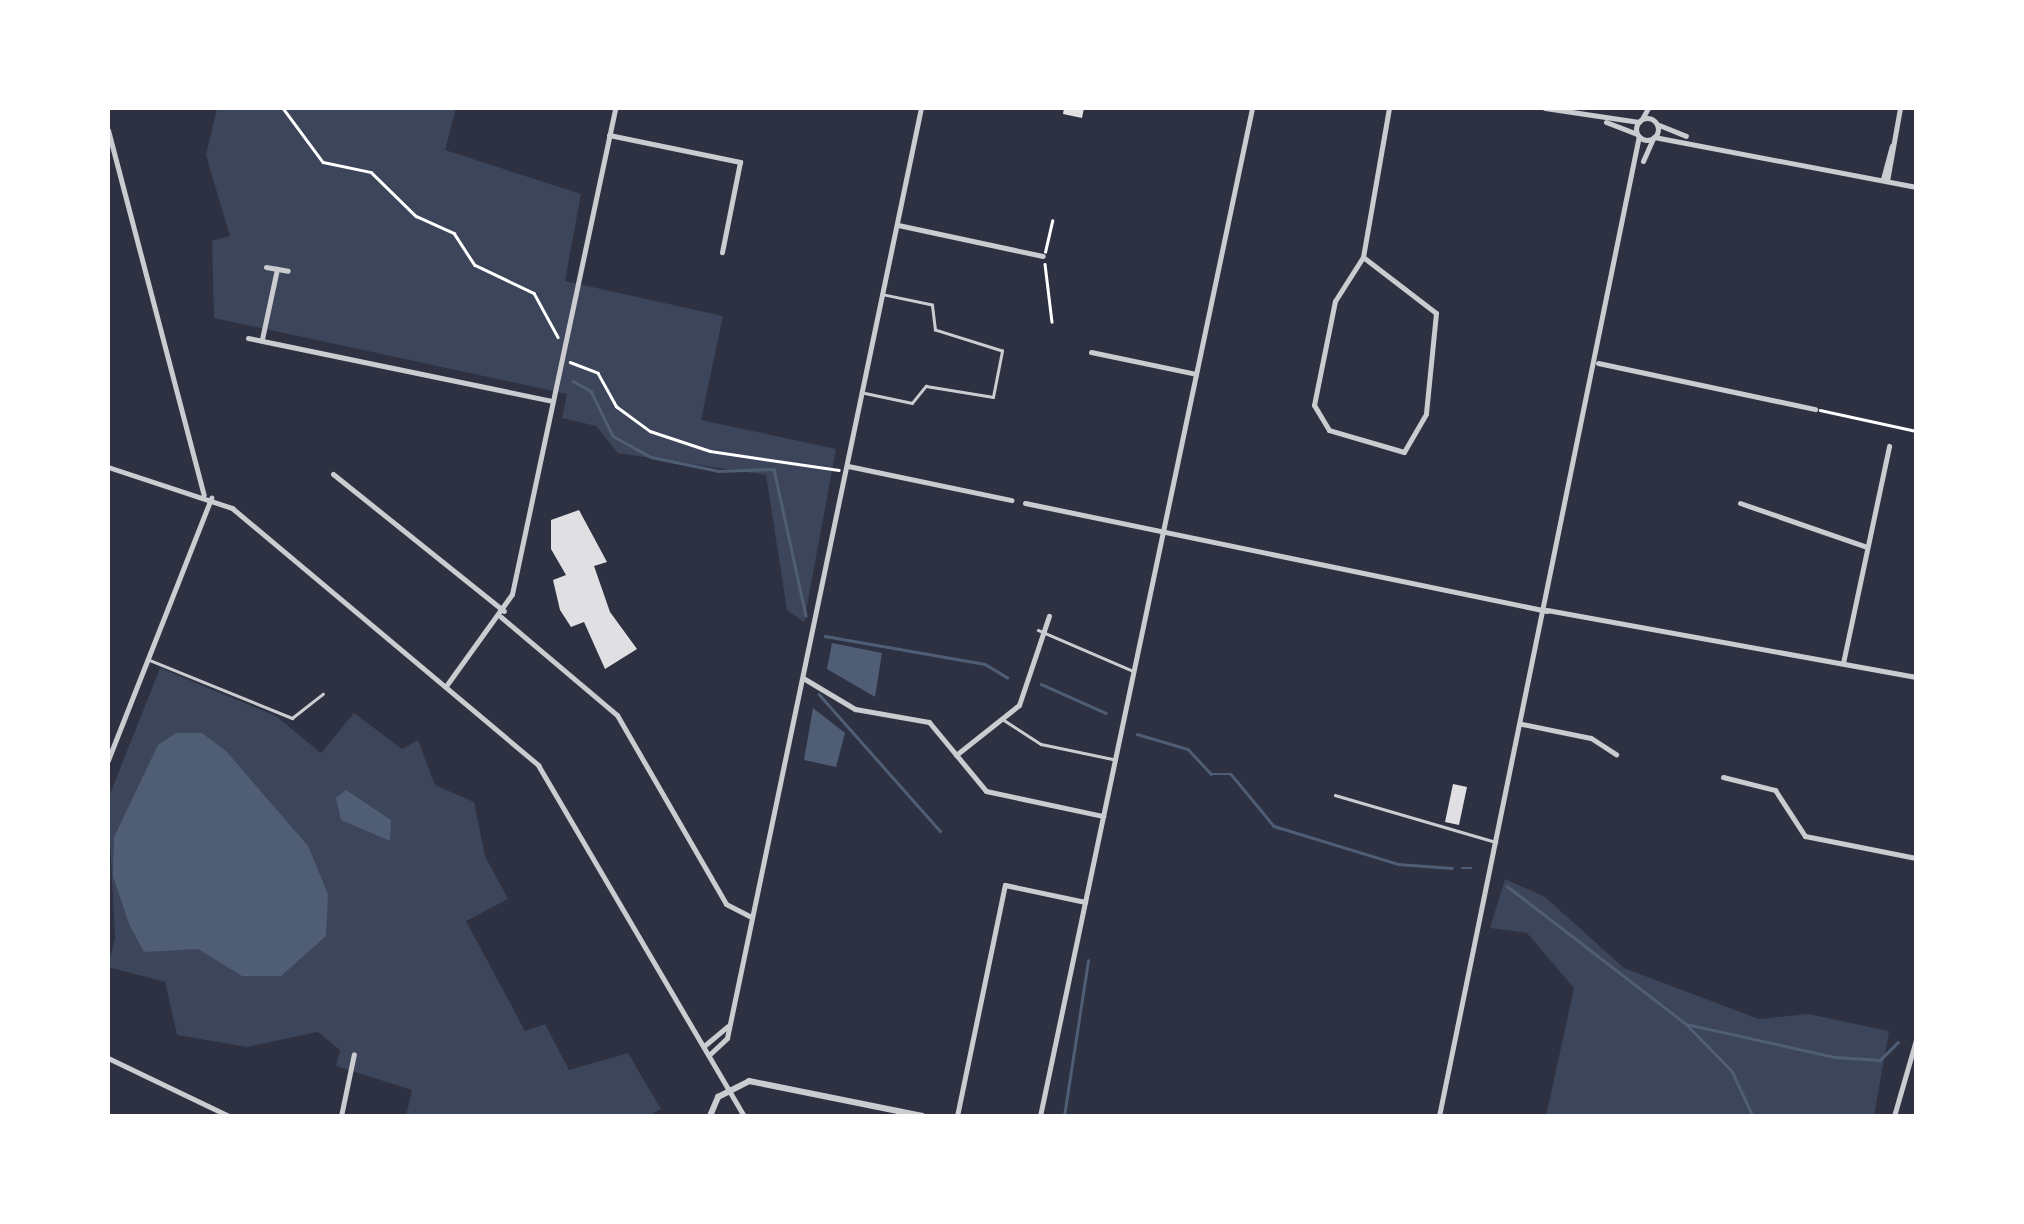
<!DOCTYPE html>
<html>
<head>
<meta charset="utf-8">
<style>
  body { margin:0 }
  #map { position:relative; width:2024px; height:1224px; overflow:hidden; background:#2d3142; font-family:Montserrat,sans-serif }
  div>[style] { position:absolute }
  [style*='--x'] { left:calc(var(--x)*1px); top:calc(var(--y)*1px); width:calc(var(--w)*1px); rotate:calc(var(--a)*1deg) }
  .green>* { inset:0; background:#3c4559 }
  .water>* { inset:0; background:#4f5d75 }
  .stream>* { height:2.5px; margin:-1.25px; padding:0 1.25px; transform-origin:1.25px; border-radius:1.25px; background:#4f5d75 }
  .building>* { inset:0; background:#e0e0e3 }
  .path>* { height:2.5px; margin:-1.25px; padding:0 1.25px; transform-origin:1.25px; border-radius:1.25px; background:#fff }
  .service>* { height:2.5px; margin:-1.25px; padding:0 1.25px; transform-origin:1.25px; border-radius:1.25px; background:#caccd0 }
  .minor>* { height:5px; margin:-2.5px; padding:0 2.5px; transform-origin:2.5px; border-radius:2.5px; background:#caccd0 }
  .minor>.ring { margin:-2.5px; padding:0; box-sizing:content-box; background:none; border:5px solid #caccd0; border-radius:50% }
  .tertiary>* { height:6px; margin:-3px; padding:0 3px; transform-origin:3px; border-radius:3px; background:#caccd0 }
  span { translate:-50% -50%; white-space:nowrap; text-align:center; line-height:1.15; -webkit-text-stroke:8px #fff; paint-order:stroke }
  .frame { position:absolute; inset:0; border:110px solid #fff; pointer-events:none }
</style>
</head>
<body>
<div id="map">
  <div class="green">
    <div style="clip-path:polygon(217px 108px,456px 108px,445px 150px,581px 194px,565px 281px,723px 316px,701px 420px,836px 449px,804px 622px,787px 610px,766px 475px,618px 453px,596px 426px,562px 418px,567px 394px,214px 318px,212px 241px,230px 236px,206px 155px)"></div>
    <div style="clip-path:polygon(160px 668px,276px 716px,321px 753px,354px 713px,402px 749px,418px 740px,435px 785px,474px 802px,485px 856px,508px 899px,466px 921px,525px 1031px,545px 1024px,569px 1070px,628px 1053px,661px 1109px,648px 1116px,406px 1116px,412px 1090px,336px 1066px,340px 1050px,318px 1032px,247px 1047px,177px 1035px,165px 982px,108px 967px,115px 938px,108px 799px)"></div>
    <div style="clip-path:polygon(1505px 879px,1545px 897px,1624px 968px,1759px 1019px,1808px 1014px,1889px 1031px,1874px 1116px,1546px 1116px,1574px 988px,1527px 933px,1490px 928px)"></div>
  </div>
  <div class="water">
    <div style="clip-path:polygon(832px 643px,882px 653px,875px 697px,827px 669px)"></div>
    <div style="clip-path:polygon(813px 708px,845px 733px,836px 767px,804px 760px)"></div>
    <div style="clip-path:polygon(176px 733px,202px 733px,226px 751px,308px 846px,328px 894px,326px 936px,281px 976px,242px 976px,198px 949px,144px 952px,129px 924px,113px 876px,114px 837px,158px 745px)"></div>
    <div style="clip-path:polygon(346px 790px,391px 820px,390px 841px,341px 820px,336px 798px)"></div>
  </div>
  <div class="stream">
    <div style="--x:573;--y:381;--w:21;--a:29"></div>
    <div style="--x:591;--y:391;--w:50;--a:63.9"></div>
    <div style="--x:613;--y:436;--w:43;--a:28.9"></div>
    <div style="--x:651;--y:457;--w:69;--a:11.6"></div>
    <div style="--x:719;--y:471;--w:55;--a:-2.1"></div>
    <div style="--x:774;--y:469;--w:150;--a:77.7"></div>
    <div style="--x:825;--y:636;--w:162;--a:9.9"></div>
    <div style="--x:985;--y:664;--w:26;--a:31"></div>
    <div style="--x:1041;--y:684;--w:71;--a:24"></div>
    <div style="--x:819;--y:694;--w:183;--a:48.5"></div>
    <div style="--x:1137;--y:734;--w:53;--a:16.4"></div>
    <div style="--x:1188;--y:749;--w:34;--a:47"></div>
    <div style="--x:1211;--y:774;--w:20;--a:0"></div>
    <div style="--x:1231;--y:774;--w:67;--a:50.4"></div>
    <div style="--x:1274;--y:826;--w:130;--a:17"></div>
    <div style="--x:1398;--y:864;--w:54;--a:4.2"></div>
    <div style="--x:1462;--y:868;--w:9;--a:0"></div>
    <div style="--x:1507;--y:886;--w:226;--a:37.6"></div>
    <div style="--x:1686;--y:1024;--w:153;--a:12.5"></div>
    <div style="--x:1835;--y:1057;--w:45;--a:3.8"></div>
    <div style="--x:1880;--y:1060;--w:25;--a:-45"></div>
    <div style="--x:1688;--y:1026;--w:63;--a:45.6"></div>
    <div style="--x:1732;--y:1071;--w:50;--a:65"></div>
    <div style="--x:1064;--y:1116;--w:157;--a:-81.2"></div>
  </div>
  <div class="building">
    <div style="clip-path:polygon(1064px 108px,1084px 108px,1082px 118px,1063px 114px)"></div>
    <div style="clip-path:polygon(579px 510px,607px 562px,594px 566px,610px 612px,637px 649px,605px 669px,584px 622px,571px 627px,560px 610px,553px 580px,566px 575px,551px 549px,551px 520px)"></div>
    <div style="clip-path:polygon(1453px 784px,1467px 787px,1459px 825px,1445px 822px)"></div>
  </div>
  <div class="path">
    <div style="--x:283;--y:108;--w:67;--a:53.5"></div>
    <div style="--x:323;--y:162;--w:49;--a:11.8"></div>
    <div style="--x:371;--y:172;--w:63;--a:44.4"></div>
    <div style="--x:416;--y:216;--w:42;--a:24.1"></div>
    <div style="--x:454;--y:233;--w:38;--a:57"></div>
    <div style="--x:475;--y:265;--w:65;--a:25.4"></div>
    <div style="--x:534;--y:293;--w:50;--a:61.4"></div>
    <div style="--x:1045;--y:252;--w:32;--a:-77"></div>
    <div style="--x:1045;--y:264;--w:58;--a:83.1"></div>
    <div style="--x:570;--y:362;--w:30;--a:21"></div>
    <div style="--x:598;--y:373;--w:38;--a:61"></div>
    <div style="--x:616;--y:406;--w:42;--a:36.3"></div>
    <div style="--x:650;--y:431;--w:63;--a:18.4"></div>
    <div style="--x:710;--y:451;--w:130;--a:8.4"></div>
    <div style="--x:1820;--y:410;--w:98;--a:12.3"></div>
  </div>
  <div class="service">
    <div style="--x:865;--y:393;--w:48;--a:12"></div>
    <div style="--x:912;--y:403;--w:22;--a:-51"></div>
    <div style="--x:926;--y:386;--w:68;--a:9.3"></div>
    <div style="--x:993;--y:397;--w:47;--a:-78.9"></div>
    <div style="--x:1002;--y:351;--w:70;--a:-162.6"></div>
    <div style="--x:935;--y:330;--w:25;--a:-97"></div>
    <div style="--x:932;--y:305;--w:49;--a:-168.2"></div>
    <div style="--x:1038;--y:630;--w:103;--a:23.3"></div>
    <div style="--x:147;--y:659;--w:157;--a:22.1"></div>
    <div style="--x:292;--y:718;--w:39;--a:-38"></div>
    <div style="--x:1004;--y:720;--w:44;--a:33"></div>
    <div style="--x:1041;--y:744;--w:74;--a:11.8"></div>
    <div style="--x:1335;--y:795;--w:168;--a:16.3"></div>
  </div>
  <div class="minor">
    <div style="--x:1545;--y:108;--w:95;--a:8.5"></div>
    <div class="ring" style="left:1636px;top:118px;width:17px;height:17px"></div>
    <div style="--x:1642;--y:119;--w:13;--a:-61"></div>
    <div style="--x:1606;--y:122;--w:33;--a:21"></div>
    <div style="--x:1659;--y:125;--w:29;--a:22"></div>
    <div style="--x:108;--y:130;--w:377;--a:75.3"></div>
    <div style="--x:609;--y:135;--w:134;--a:11.6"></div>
    <div style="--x:740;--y:162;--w:92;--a:101.3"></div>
    <div style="--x:1654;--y:137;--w:267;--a:10.8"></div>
    <div style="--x:1643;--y:161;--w:24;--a:-66"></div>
    <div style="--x:1883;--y:179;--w:34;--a:-75"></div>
    <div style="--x:1887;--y:181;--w:74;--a:-79.9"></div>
    <div style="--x:898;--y:225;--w:148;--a:12.1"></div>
    <div style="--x:1363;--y:257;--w:92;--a:37.5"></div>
    <div style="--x:1436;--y:313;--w:101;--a:95.7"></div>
    <div style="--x:1426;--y:414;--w:44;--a:120.1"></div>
    <div style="--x:1404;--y:452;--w:78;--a:-163.7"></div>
    <div style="--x:1329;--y:430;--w:29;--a:-121"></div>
    <div style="--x:1314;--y:405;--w:106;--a:-78.6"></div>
    <div style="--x:1335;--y:301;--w:52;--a:-57.5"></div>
    <div style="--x:1363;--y:257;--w:151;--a:-80.1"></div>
    <div style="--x:266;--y:267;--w:22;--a:10"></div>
    <div style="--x:248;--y:338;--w:310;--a:11.7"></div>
    <div style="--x:262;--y:339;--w:72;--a:-77.9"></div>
    <div style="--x:1091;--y:352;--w:107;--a:11.8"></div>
    <div style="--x:1598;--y:363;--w:222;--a:12"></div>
    <div style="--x:848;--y:466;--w:167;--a:11.8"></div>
    <div style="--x:108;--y:467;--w:131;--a:18.3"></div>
    <div style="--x:232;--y:508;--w:400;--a:40"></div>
    <div style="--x:538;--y:765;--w:407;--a:59.6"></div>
    <div style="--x:333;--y:474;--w:219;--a:38.7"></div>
    <div style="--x:1025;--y:503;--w:533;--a:11.69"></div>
    <div style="--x:1740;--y:503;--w:134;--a:19.1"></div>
    <div style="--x:1547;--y:610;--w:375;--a:10.3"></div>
    <div style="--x:501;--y:617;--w:152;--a:40.2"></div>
    <div style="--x:617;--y:715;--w:218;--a:60"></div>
    <div style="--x:726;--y:904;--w:29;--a:27"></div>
    <div style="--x:1843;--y:663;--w:222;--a:-78"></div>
    <div style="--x:803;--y:678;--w:61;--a:30.8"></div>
    <div style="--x:855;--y:709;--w:75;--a:10"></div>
    <div style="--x:929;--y:722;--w:89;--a:50.4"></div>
    <div style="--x:986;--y:791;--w:120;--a:12.1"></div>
    <div style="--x:446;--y:686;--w:113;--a:-54.3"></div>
    <div style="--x:512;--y:594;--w:497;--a:-78"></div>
    <div style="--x:1522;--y:724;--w:70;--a:11.5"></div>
    <div style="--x:1591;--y:738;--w:30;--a:33"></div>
    <div style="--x:956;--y:755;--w:80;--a:-38.4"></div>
    <div style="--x:1019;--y:705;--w:94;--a:-71.4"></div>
    <div style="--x:108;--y:760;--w:282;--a:-68.5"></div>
    <div style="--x:1723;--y:777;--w:54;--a:14"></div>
    <div style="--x:1775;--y:790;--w:55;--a:56.9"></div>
    <div style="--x:1805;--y:836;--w:113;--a:11.2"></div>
    <div style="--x:704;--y:1046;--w:31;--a:-40"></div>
    <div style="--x:709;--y:1055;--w:25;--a:-43"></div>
    <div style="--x:727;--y:1038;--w:950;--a:-78.22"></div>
    <div style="--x:108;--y:1058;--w:134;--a:25.6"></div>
    <div style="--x:341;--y:1116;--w:63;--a:-78.2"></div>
    <div style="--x:957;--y:1116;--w:236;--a:-78.3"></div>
    <div style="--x:1005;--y:885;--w:82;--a:12"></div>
    <div style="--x:1040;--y:1116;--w:1030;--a:-78.12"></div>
    <div style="--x:1439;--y:1116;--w:1000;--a:-78.47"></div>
    <div style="--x:1894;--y:1116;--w:79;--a:-73.9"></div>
  </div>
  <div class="tertiary">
    <div style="--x:710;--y:1116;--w:21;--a:-67"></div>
    <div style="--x:718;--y:1097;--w:35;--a:-27"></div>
    <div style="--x:749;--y:1081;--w:177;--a:11.4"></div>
  </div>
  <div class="frame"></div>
</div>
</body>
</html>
